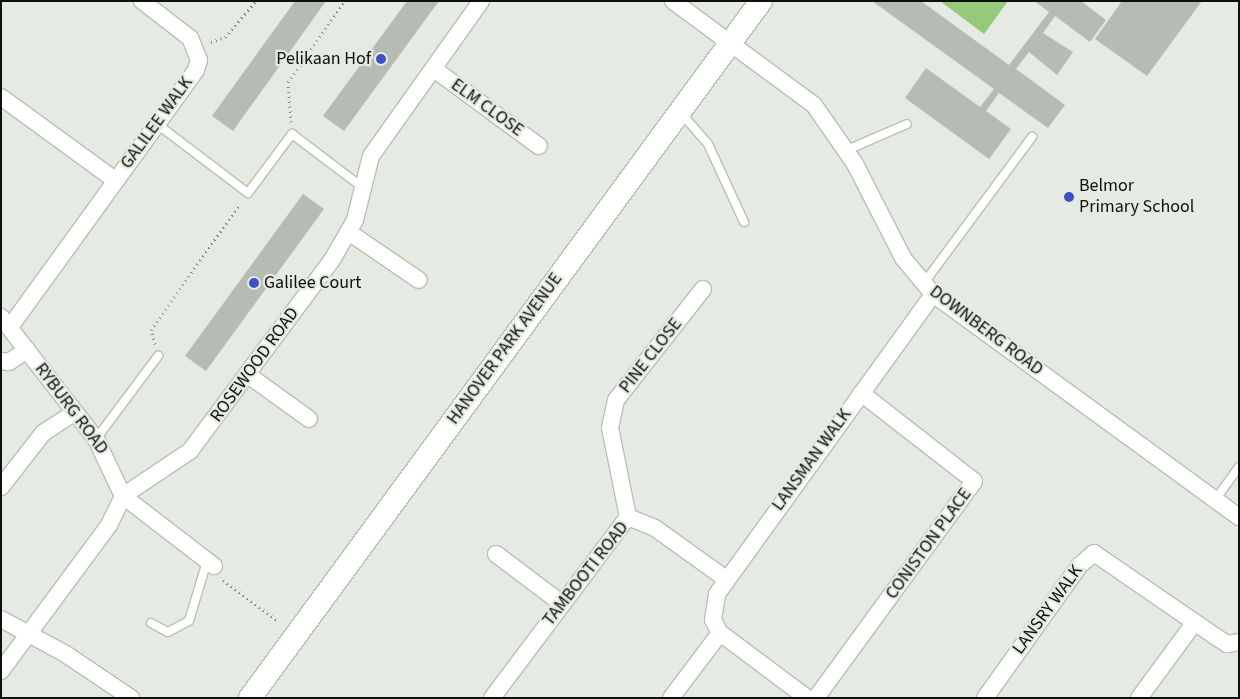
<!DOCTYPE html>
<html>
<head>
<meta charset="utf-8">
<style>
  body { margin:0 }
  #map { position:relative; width:1240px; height:699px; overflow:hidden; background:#e5ebe3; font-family:"Source Sans 3",sans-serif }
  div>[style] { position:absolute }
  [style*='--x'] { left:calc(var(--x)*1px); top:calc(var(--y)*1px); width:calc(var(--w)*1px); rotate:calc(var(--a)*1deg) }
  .green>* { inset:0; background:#94ca79 }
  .building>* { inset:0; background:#b6bbb3 }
  .path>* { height:3px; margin-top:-1.5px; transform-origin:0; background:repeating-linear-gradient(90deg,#838782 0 1px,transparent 0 5px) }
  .roads { filter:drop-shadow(1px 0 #babfb7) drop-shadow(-1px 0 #babfb7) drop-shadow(0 1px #babfb7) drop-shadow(0 -1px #babfb7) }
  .lane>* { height:8px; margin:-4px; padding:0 4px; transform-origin:4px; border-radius:4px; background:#fff }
  .street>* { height:16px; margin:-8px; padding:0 8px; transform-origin:8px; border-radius:8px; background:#fff }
  .secondary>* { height:22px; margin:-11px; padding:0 11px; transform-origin:11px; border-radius:11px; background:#fff }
  .dots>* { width:14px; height:14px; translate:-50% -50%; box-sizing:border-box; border:2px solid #e5ebe3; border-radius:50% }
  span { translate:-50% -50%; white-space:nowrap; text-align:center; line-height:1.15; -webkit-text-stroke:4.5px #e5ebe3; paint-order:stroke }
  .poi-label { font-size:18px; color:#0e100d }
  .right { translate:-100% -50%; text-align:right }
  .left { translate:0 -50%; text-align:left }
  .street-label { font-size:18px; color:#0e100d }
  .frame { position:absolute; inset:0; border:2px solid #0e100d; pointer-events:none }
</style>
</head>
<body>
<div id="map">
  <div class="green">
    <div style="clip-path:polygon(940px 1px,1008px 1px,984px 34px)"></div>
  </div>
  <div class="building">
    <div style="clip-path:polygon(295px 1px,326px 1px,233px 131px,212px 116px)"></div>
    <div style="clip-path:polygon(407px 1px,439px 1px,344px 131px,323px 116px)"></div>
    <div style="clip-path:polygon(872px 1px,921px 1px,1009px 65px,1049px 12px,1034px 1px,1081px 1px,1106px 20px,1090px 42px,1055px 16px,1043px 33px,1073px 52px,1057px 75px,1029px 52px,1016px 69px,1065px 105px,1048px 128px,999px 93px,986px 111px,1011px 129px,989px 159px,905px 98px,926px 68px,980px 107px,994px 89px)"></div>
    <div style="clip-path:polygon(1122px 1px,1202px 1px,1147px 76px,1095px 39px)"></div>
    <div style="clip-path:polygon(303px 194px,324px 209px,206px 371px,185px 356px)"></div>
  </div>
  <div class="path">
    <div style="--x:211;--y:42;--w:15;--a:-20"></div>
    <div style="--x:225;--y:37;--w:48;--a:-49.3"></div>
    <div style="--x:291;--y:122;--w:40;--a:-94.3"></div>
    <div style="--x:288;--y:82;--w:99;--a:-54.9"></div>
    <div style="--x:155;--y:344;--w:15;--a:-106"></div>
    <div style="--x:151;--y:330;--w:154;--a:-54.8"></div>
    <div style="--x:223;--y:580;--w:69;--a:36.7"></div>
  </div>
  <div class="roads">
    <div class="lane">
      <div style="--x:681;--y:113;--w:41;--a:48.9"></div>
      <div style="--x:708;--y:144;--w:86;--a:65.2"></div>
      <div style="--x:157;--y:124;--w:114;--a:37.2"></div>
      <div style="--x:248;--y:193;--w:74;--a:-53.3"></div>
      <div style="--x:292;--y:134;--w:88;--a:37.1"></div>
      <div style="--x:847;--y:150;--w:65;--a:-23.4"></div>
      <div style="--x:924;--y:283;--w:182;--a:-53.5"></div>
      <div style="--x:96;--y:439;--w:104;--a:-53.2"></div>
      <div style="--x:1215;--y:500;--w:41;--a:-54"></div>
      <div style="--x:151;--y:623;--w:19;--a:28"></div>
      <div style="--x:168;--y:632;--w:24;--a:-28"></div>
      <div style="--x:189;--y:621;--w:63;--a:-73.3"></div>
    </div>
    <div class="street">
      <div style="--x:673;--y:1;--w:175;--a:36.4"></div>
      <div style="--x:814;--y:105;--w:72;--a:55.2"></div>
      <div style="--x:855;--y:164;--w:106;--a:62.9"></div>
      <div style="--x:903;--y:258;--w:47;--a:50.2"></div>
      <div style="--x:933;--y:294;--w:379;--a:36.1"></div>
      <div style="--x:434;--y:69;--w:130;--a:36.3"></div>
      <div style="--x:1;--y:97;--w:141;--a:36.1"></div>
      <div style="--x:350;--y:233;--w:83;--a:34.3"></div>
      <div style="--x:1;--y:317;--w:155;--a:52.1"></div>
      <div style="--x:96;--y:439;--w:63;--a:64.7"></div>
      <div style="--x:123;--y:496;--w:115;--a:37.6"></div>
      <div style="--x:10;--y:327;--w:317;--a:-54.1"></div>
      <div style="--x:196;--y:70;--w:10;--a:-73"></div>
      <div style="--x:199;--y:60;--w:24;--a:-112"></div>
      <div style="--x:190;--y:38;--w:61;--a:-142.4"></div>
      <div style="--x:1;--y:361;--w:8;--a:7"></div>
      <div style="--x:9;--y:362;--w:22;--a:-34"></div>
      <div style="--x:248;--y:375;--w:75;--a:35.8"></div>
      <div style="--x:1;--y:487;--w:68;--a:-52.1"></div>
      <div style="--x:43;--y:433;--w:37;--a:-33"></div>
      <div style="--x:628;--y:517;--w:91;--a:-101.4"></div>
      <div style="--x:610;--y:428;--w:29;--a:-78"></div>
      <div style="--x:616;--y:400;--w:141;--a:-51.9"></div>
      <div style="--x:628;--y:517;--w:29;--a:22"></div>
      <div style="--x:655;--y:528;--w:87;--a:35.7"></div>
      <div style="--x:496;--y:554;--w:81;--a:37"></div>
      <div style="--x:1;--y:619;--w:72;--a:28.4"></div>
      <div style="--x:64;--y:653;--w:81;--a:33.9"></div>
      <div style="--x:1;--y:671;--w:182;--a:-53.5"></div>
      <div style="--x:109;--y:525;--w:32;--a:-64"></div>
      <div style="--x:123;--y:496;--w:81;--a:-33.9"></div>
      <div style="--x:190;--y:451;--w:238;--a:-53.4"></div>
      <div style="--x:332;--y:260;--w:46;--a:-60.1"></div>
      <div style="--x:355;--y:220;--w:66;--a:-76"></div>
      <div style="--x:371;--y:156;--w:190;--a:-54.6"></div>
      <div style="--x:492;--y:698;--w:226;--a:-53.1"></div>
      <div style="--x:671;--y:698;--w:81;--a:-53"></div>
      <div style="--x:807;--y:698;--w:109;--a:-143.2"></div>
      <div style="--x:720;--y:633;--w:15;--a:-118"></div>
      <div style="--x:713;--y:620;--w:26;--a:-81"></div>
      <div style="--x:717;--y:594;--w:370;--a:-54.2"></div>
      <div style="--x:816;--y:698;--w:268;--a:-53.9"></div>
      <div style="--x:974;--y:481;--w:143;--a:-142.1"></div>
      <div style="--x:985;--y:698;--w:162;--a:-54.5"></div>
      <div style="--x:1079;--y:566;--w:20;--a:-41"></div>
      <div style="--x:1094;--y:553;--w:148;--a:34.5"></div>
      <div style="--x:1216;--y:637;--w:13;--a:32"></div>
      <div style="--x:1227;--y:644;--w:12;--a:-9"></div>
      <div style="--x:1139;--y:698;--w:94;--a:-53.6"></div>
    </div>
    <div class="secondary">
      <div style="--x:250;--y:698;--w:864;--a:-53.75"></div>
    </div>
  </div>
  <div class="dots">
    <div style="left:381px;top:59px;background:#3e51c4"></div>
    <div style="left:1069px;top:197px;background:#3e51c4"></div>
    <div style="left:254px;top:283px;background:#3e51c4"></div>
  </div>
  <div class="poi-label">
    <span class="right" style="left:371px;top:59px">Pelikaan Hof</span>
    <span class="left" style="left:1079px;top:197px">Belmor<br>Primary School</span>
    <span class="left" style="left:264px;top:283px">Galilee Court</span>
  </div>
  <div class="street-label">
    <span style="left:487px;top:108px;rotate:36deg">ELM CLOSE</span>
    <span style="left:157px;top:123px;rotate:-54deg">GALILEE WALK</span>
    <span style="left:986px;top:331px;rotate:37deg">DOWNBERG ROAD</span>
    <span style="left:505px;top:349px;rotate:-54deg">HANOVER PARK AVENUE</span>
    <span style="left:651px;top:356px;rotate:-52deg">PINE CLOSE</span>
    <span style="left:255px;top:365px;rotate:-54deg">ROSEWOOD ROAD</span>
    <span style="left:71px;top:409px;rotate:53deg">RYBURG ROAD</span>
    <span style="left:812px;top:460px;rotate:-54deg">LANSMAN WALK</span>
    <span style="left:929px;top:544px;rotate:-54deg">CONISTON PLACE</span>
    <span style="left:586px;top:574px;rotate:-52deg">TAMBOOTI ROAD</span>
    <span style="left:1048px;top:610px;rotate:-54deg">LANSRY WALK</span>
  </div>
  <div class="frame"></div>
</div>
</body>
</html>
